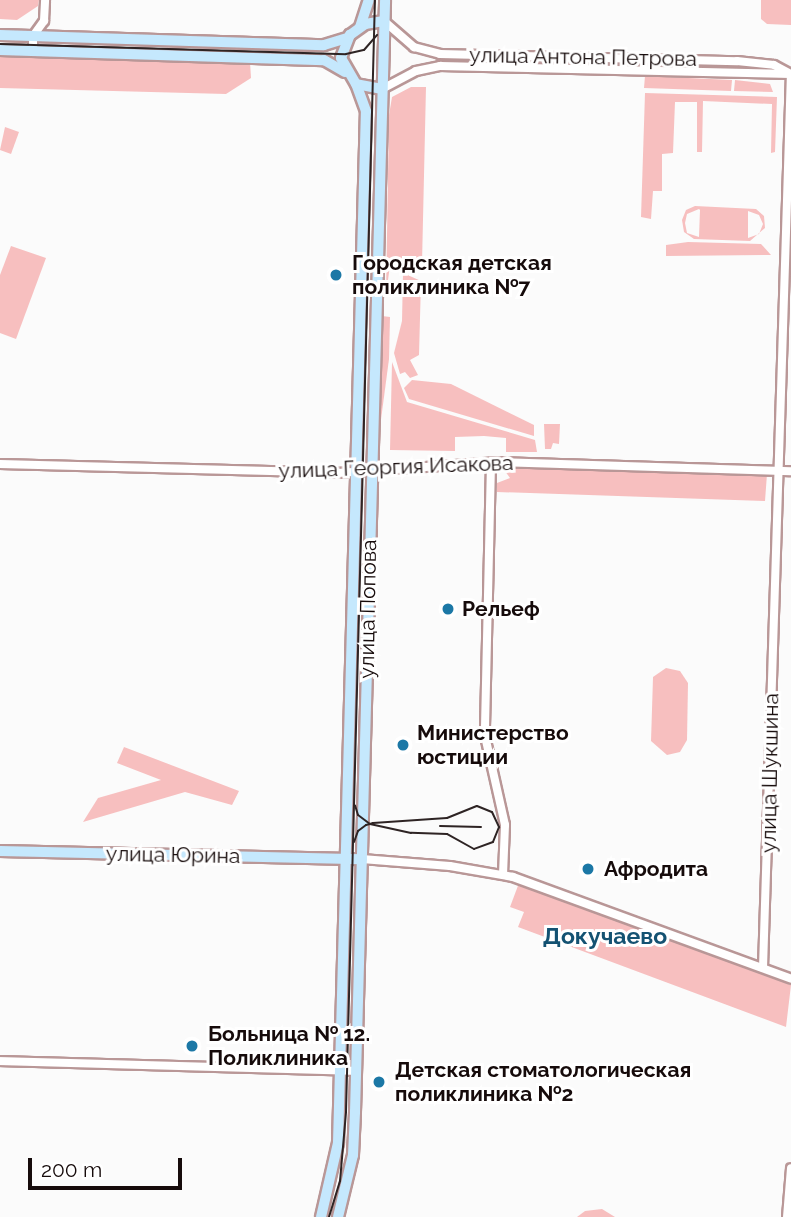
<!DOCTYPE html>
<html>
<head>
<meta charset="utf-8">
<style>
  body { margin:0 }
  #map { position:relative; width:791px; height:1217px; overflow:hidden; background:#fbfbfb; font-family:Raleway,sans-serif }
  div>[style] { position:absolute }
  [style*='--x'] { left:calc(var(--x)*1px); top:calc(var(--y)*1px); width:calc(var(--w)*1px); rotate:calc(var(--a)*1deg) }
  .green>* { inset:0; background:#f7bfbf }
  .roads { filter:drop-shadow(2px 0 #b99797) drop-shadow(-2px 0 #b99797) drop-shadow(0 2px #b99797) drop-shadow(0 -2px #b99797) }
  .minor>* { height:8px; margin:-4px; padding:0 4px; transform-origin:4px; border-radius:4px; background:#fff }
  .major>* { height:10px; margin:-5px; padding:0 5px; transform-origin:5px; border-radius:5px; background:#c5e8fd }
  .tram>* { height:2px; margin:-1px; padding:0 1px; transform-origin:1px; border-radius:1px; background:#2e2424 }
  .dots>* { width:19px; height:19px; translate:-50% -50%; box-sizing:border-box; border:4px solid #fff; border-radius:50% }
  span { translate:-50% -50%; white-space:nowrap; text-align:center; line-height:1.15; -webkit-text-stroke:6px #fff; paint-order:stroke }
  .street-label { font-size:21px; color:#160b0b }
  .poi-label { font-size:21px; color:#160b0b; font-weight:700 }
  .left { translate:0 -50%; text-align:left }
  .neighbourhood-label { font-size:23px; color:#145272; font-weight:700 }
  .scale { position:absolute; left:28px; top:1158px; width:154px; height:32px; box-sizing:border-box; border:4px solid #160b0b; border-top:0; padding-left:9px; font-size:21px; line-height:24px; white-space:nowrap; color:#160b0b; -webkit-text-stroke:5px #fff; paint-order:stroke }
</style>
</head>
<body>
<div id="map">
  <div class="green">
    <div style="clip-path:polygon(0 0,39px 0,38px 6px,17px 20px,0 19px)"></div>
    <div style="clip-path:polygon(761px 0,791px 0,791px 25px,767px 24px,761px 19px)"></div>
    <div style="clip-path:polygon(0 55px,250px 62px,251px 78px,226px 94px,0 88px)"></div>
    <div style="clip-path:polygon(645px 76px,732px 80px,731px 91px,644px 88px)"></div>
    <div style="clip-path:polygon(735px 80px,770px 84px,773px 92px,734px 91px)"></div>
    <div style="clip-path:polygon(411px 87px,426px 87px,422px 264px,409px 270px,390px 265px,386px 295px,389px 115px,392px 97px)"></div>
    <div style="clip-path:polygon(645px 93px,777px 97px,775px 152px,771px 153px,772px 104px,703px 101px,702px 152px,697px 152px,697px 102px,675px 102px,673px 153px,662px 154px,662px 191px,653px 191px,651px 219px,641px 217px)"></div>
    <div style="clip-path:polygon(5px 127px,19px 132px,11px 154px,0 150px)"></div>
    <div style="clip-path:polygon(evenodd,695px 206px,756px 209px,764px 216px,765px 228px,750px 241px,694px 239px,684px 232px,682px 220px,686px 210px,695px 206px,699px 209px,700px 210px,699px 237px,687px 233px,685px 223px,687px 214px,699px 209px,695px 206px,748px 211px,759px 215px,763px 224px,759px 234px,748px 238px,748px 211px)"></div>
    <div style="clip-path:polygon(688px 242px,761px 244px,771px 255px,666px 256px,666px 245px)"></div>
    <div style="clip-path:polygon(11px 246px,46px 258px,16px 339px,0 333px,0 275px)"></div>
    <div style="clip-path:polygon(403px 273px,421px 281px,419px 355px,410px 360px,418px 375px,410px 378px,405px 372px,400px 374px,394px 353px,402px 321px)"></div>
    <div style="clip-path:polygon(382px 316px,390px 317px,389px 359px,380px 427px)"></div>
    <div style="clip-path:polygon(392px 362px,407px 402px,535px 440px,537px 452px,506px 452px,506px 438px,484px 436px,455px 437px,455px 451px,390px 450px)"></div>
    <div style="clip-path:polygon(412px 380px,451px 384px,534px 425px,534px 436px,409px 399px,404px 388px)"></div>
    <div style="clip-path:polygon(544px 424px,560px 424px,559px 444px,553px 443px,551px 449px,545px 449px)"></div>
    <div style="clip-path:polygon(502px 467px,767px 474px,765px 501px,497px 492px,497px 483px,510px 478px)"></div>
    <div style="clip-path:polygon(666px 668px,680px 671px,688px 683px,687px 740px,680px 752px,667px 755px,651px 741px,653px 677px)"></div>
    <div style="clip-path:polygon(124px 747px,239px 791px,232px 805px,185px 792px,83px 822px,98px 798px,161px 780px,117px 763px)"></div>
    <div style="clip-path:polygon(519px 883px,791px 985px,786px 1027px,518px 927px,524px 912px,510px 907px)"></div>
    <div style="clip-path:polygon(602px 1209px,615px 1217px,577px 1217px,585px 1211px)"></div>
  </div>
  <div class="roads">
    <div class="minor">
      <div style="--x:384;--y:21;--w:40;--a:41"></div>
      <div style="--x:414;--y:47;--w:27;--a:15"></div>
      <div style="--x:440;--y:54;--w:297;--a:1.4"></div>
      <div style="--x:737;--y:61;--w:37;--a:6"></div>
      <div style="--x:774;--y:65;--w:19;--a:28"></div>
      <div style="--x:33;--y:51;--w:15;--a:-90"></div>
      <div style="--x:33;--y:36;--w:19;--a:-54"></div>
      <div style="--x:44;--y:21;--w:21;--a:-87"></div>
      <div style="--x:382;--y:89;--w:38;--a:-28"></div>
      <div style="--x:416;--y:71;--w:25;--a:-12"></div>
      <div style="--x:440;--y:66;--w:351;--a:1.3"></div>
      <div style="--x:491;--y:463;--w:273;--a:91.3"></div>
      <div style="--x:485;--y:736;--w:91;--a:77.3"></div>
      <div style="--x:505;--y:825;--w:50;--a:92.3"></div>
      <div style="--x:0;--y:464;--w:338;--a:1.5"></div>
      <div style="--x:338;--y:473;--w:161;--a:-3.9"></div>
      <div style="--x:499;--y:462;--w:292;--a:1.8"></div>
      <div style="--x:362;--y:859;--w:88;--a:4.5"></div>
      <div style="--x:450;--y:866;--w:64;--a:9.9"></div>
      <div style="--x:513;--y:877;--w:296;--a:20.1"></div>
      <div style="--x:763;--y:968;--w:894;--a:-88.21"></div>
      <div style="--x:0;--y:1061;--w:356;--a:1.6"></div>
      <div style="--x:787;--y:1217;--w:49;--a:-85.3"></div>
    </div>
    <div class="major">
      <div style="--x:360;--y:27;--w:28;--a:-72"></div>
      <div style="--x:0;--y:35;--w:324;--a:1.8"></div>
      <div style="--x:324;--y:45;--w:24;--a:-17"></div>
      <div style="--x:0;--y:50;--w:324;--a:1.8"></div>
      <div style="--x:324;--y:60;--w:24;--a:30"></div>
      <div style="--x:382;--y:89;--w:26;--a:-169"></div>
      <div style="--x:356;--y:84;--w:30;--a:-120"></div>
      <div style="--x:341;--y:58;--w:25;--a:-69"></div>
      <div style="--x:350;--y:35;--w:19;--a:-36"></div>
      <div style="--x:365;--y:24;--w:19;--a:-9"></div>
      <div style="--x:0;--y:851;--w:362;--a:1.3"></div>
      <div style="--x:321;--y:1217;--w:76;--a:-77.1"></div>
      <div style="--x:338;--y:1143;--w:1032;--a:-88.45"></div>
      <div style="--x:366;--y:111;--w:29;--a:-110"></div>
      <div style="--x:338;--y:1217;--w:64;--a:-76.4"></div>
      <div style="--x:353;--y:1155;--w:43;--a:-87.3"></div>
      <div style="--x:355;--y:1112;--w:1112;--a:-88.45"></div>
    </div>
  </div>
  <div class="tram">
    <div style="--x:0;--y:44;--w:346;--a:1.7"></div>
    <div style="--x:346;--y:54;--w:18;--a:-13"></div>
    <div style="--x:364;--y:50;--w:20;--a:-49"></div>
    <div style="--x:440;--y:826;--w:41;--a:1.4"></div>
    <div style="--x:354;--y:842;--w:12;--a:-70"></div>
    <div style="--x:358;--y:831;--w:10;--a:-37"></div>
    <div style="--x:366;--y:825;--w:4;--a:-14"></div>
    <div style="--x:370;--y:824;--w:3;--a:-18"></div>
    <div style="--x:373;--y:823;--w:74;--a:-3.9"></div>
    <div style="--x:447;--y:818;--w:32;--a:-22"></div>
    <div style="--x:477;--y:806;--w:16;--a:22"></div>
    <div style="--x:492;--y:812;--w:17;--a:65"></div>
    <div style="--x:499;--y:827;--w:16;--a:112"></div>
    <div style="--x:493;--y:842;--w:20;--a:160"></div>
    <div style="--x:474;--y:849;--w:31;--a:-151"></div>
    <div style="--x:447;--y:834;--w:36;--a:-178"></div>
    <div style="--x:411;--y:833;--w:42;--a:-167.6"></div>
    <div style="--x:370;--y:824;--w:15;--a:-143"></div>
    <div style="--x:358;--y:815;--w:10;--a:-107"></div>
    <div style="--x:329;--y:1217;--w:38;--a:-73"></div>
    <div style="--x:340;--y:1181;--w:69;--a:-85"></div>
    <div style="--x:346;--y:1112;--w:1112;--a:-88.51"></div>
  </div>
  <div class="dots">
    <div style="left:336px;top:275px;background:#1c78a6"></div>
    <div style="left:448px;top:609px;background:#1c78a6"></div>
    <div style="left:403px;top:745px;background:#1c78a6"></div>
    <div style="left:588px;top:869px;background:#1c78a6"></div>
    <div style="left:192px;top:1046px;background:#1c78a6"></div>
    <div style="left:379px;top:1082px;background:#1c78a6"></div>
  </div>
  <div class="street-label">
    <span style="left:583px;top:57px;rotate:1deg">улица Антона Петрова</span>
    <span style="left:396px;top:467px;rotate:-2deg">улица Георгия Исакова</span>
    <span style="left:368px;top:609px;rotate:-89deg">улица Попова</span>
    <span style="left:770px;top:773px;rotate:-89deg">улица Шукшина</span>
    <span style="left:173px;top:855px;rotate:1deg">улица Юрина</span>
  </div>
  <div class="poi-label">
    <span class="left" style="left:352px;top:275px">Городская детская<br>поликлиника №7</span>
    <span class="left" style="left:462px;top:609px">Рельеф</span>
    <span class="left" style="left:417px;top:745px">Министерство<br>юстиции</span>
    <span class="left" style="left:604px;top:869px">Афродита</span>
    <span class="left" style="left:208px;top:1046px">Больница № 12.<br>Поликлиника</span>
    <span class="left" style="left:395px;top:1082px">Детская стоматологическая<br>поликлиника №2</span>
  </div>
  <div class="neighbourhood-label">
    <span style="left:605px;top:936px">Докучаево</span>
  </div>
  <div class="scale">200 m</div>
</div>
</body>
</html>
